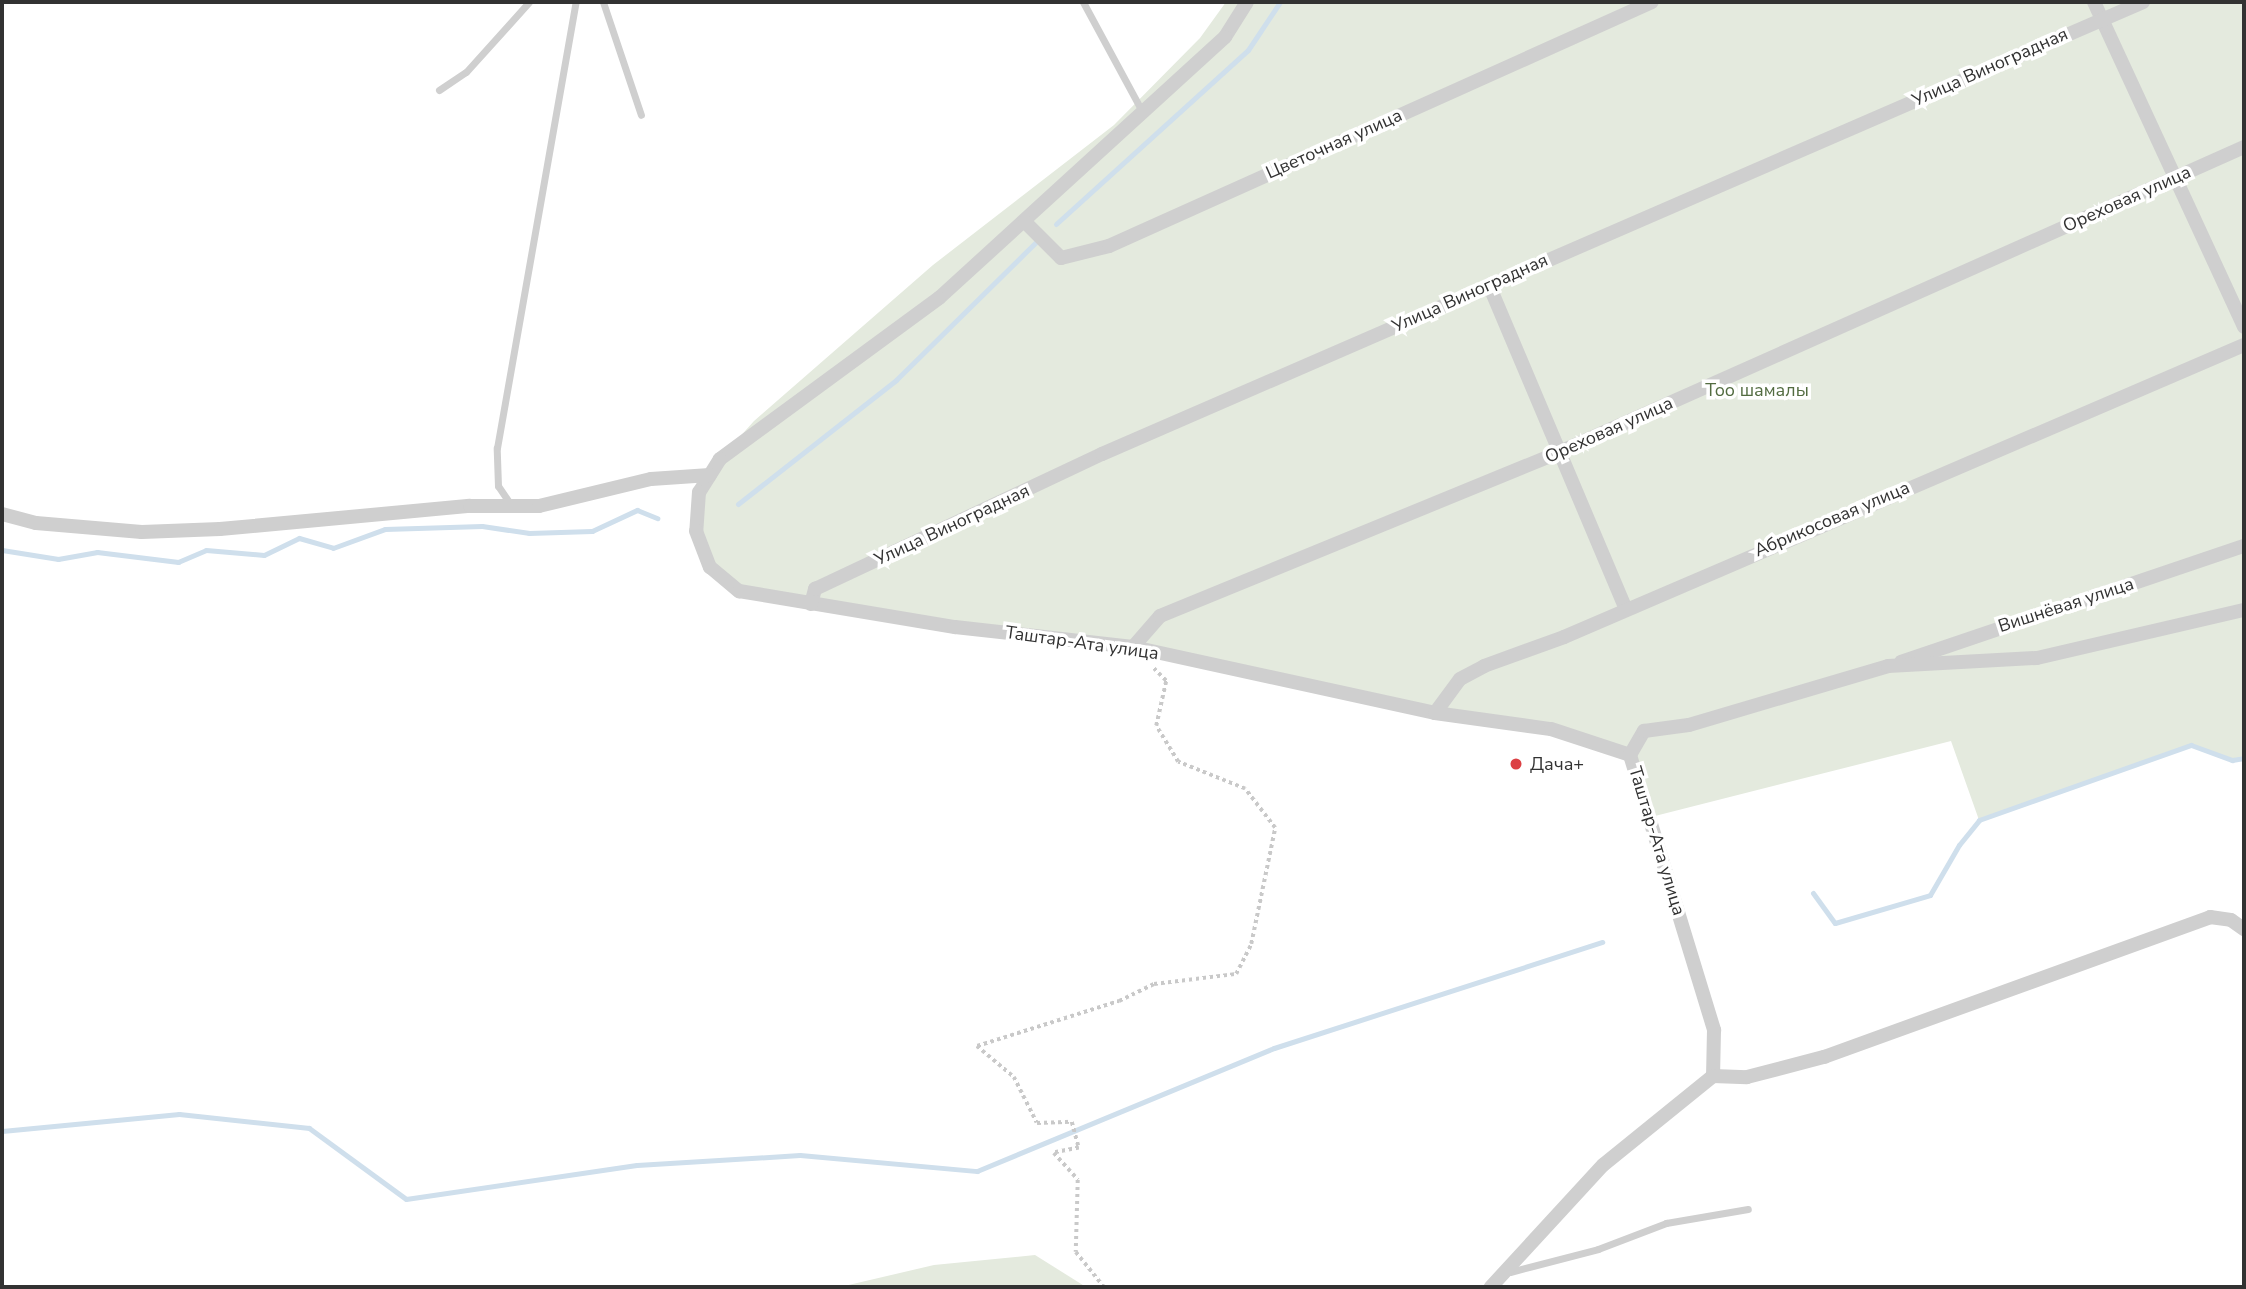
<!DOCTYPE html>
<html>
<head>
<meta charset="utf-8">
<style>
  body { margin:0 }
  #map { position:relative; width:2246px; height:1289px; overflow:hidden; background:#fff; font-family:"Nunito Sans",sans-serif }
  div>[style] { position:absolute }
  [style*='--x'] { left:calc(var(--x)*1px); top:calc(var(--y)*1px); width:calc(var(--w)*1px); rotate:calc(var(--a)*1deg) }
  .green>* { inset:0; background:#e4eade }
  .stream>* { height:5px; margin:-2.5px; padding:0 2.5px; transform-origin:2.5px; border-radius:2.5px; background:#cfdfec }
  .path>* { height:3.5px; margin-top:-1.75px; transform-origin:0; background:repeating-linear-gradient(90deg,#c9c9c9 0 3.5px,transparent 0 7px) }
  .lane>* { height:7px; margin:-3.5px; padding:0 3.5px; transform-origin:3.5px; border-radius:3.5px; background:#cfcfcf }
  .street>* { height:14px; margin:-7px; padding:0 7px; transform-origin:7px; border-radius:7px; background:#cfcfcf }
  .dots>* { width:19px; height:19px; translate:-50% -50%; box-sizing:border-box; border:4px solid #fff; border-radius:50% }
  span { translate:-50% -50%; white-space:nowrap; text-align:center; line-height:1.15; -webkit-text-stroke:7px #fff; paint-order:stroke }
  .street-label { font-size:18px; color:#323232 }
  .park-label { font-size:18px; color:#536c41 }
  .poi-label { font-size:18px; color:#323232 }
  .left { translate:0 -50%; text-align:left }
  .frame { position:absolute; inset:0; border:4px solid #323232; pointer-events:none }
</style>
</head>
<body>
<div id="map">
  <div class="green">
    <div style="clip-path:polygon(1226px 2px,2244px 2px,2244px 758px,2232px 760px,2191px 745px,1979px 820px,1951px 741px,1651px 817px,1630px 755px,1551px 729px,1133px 647px,739px 591px,710px 567px,696px 531px,699px 492px,720px 459px,754px 421px,933px 265px,1114px 125px,1200px 38px)"></div>
    <div style="clip-path:polygon(1035px 1255px,1086px 1287px,840px 1287px,934px 1265px)"></div>
  </div>
  <div class="stream">
    <div style="--x:1056;--y:224;--w:259;--a:-42.2"></div>
    <div style="--x:1248;--y:50;--w:58;--a:-56.3"></div>
    <div style="--x:738;--y:504;--w:201;--a:-38.1"></div>
    <div style="--x:896;--y:380;--w:197;--a:-44.6"></div>
    <div style="--x:2;--y:550;--w:57;--a:9.1"></div>
    <div style="--x:58;--y:559;--w:40;--a:-10"></div>
    <div style="--x:97;--y:552;--w:82;--a:7"></div>
    <div style="--x:178;--y:562;--w:30;--a:-23"></div>
    <div style="--x:206;--y:550;--w:58;--a:4.9"></div>
    <div style="--x:264;--y:555;--w:39;--a:-26"></div>
    <div style="--x:299;--y:538;--w:35;--a:16"></div>
    <div style="--x:333;--y:548;--w:55;--a:-20.1"></div>
    <div style="--x:385;--y:529;--w:97;--a:-1.8"></div>
    <div style="--x:482;--y:526;--w:48;--a:8.5"></div>
    <div style="--x:529;--y:533;--w:63;--a:-1.8"></div>
    <div style="--x:592;--y:531;--w:50;--a:-25"></div>
    <div style="--x:637;--y:510;--w:22;--a:22"></div>
    <div style="--x:1813;--y:893;--w:37;--a:54"></div>
    <div style="--x:1835;--y:923;--w:99;--a:-16.4"></div>
    <div style="--x:1930;--y:895;--w:58;--a:-59.9"></div>
    <div style="--x:1959;--y:845;--w:32;--a:-51"></div>
    <div style="--x:1979;--y:820;--w:225;--a:-19.5"></div>
    <div style="--x:2191;--y:745;--w:44;--a:20.1"></div>
    <div style="--x:2232;--y:760;--w:12;--a:-9"></div>
    <div style="--x:2;--y:1131;--w:178;--a:-5.5"></div>
    <div style="--x:179;--y:1114;--w:131;--a:6.1"></div>
    <div style="--x:309;--y:1128;--w:120;--a:36.2"></div>
    <div style="--x:406;--y:1199;--w:233;--a:-8.4"></div>
    <div style="--x:637;--y:1165;--w:163;--a:-3.5"></div>
    <div style="--x:800;--y:1155;--w:178;--a:5.2"></div>
    <div style="--x:977;--y:1171;--w:321;--a:-22.5"></div>
    <div style="--x:1274;--y:1048;--w:345;--a:-17.9"></div>
  </div>
  <div class="path">
    <div style="--x:977;--y:1046;--w:149;--a:-17.6"></div>
    <div style="--x:1119;--y:1001;--w:39;--a:-26"></div>
    <div style="--x:1154;--y:984;--w:83;--a:-7"></div>
    <div style="--x:1236;--y:974;--w:34;--a:-63"></div>
    <div style="--x:1251;--y:944;--w:118;--a:-78.3"></div>
    <div style="--x:1275;--y:828;--w:49;--a:-127.6"></div>
    <div style="--x:1245;--y:789;--w:72;--a:-158.1"></div>
    <div style="--x:1178;--y:762;--w:42;--a:-121.4"></div>
    <div style="--x:1156;--y:726;--w:46;--a:-77.5"></div>
    <div style="--x:1166;--y:681;--w:20;--a:-135"></div>
    <div style="--x:977;--y:1046;--w:48;--a:40"></div>
    <div style="--x:1014;--y:1077;--w:51;--a:63.4"></div>
    <div style="--x:1037;--y:1123;--w:35;--a:-2"></div>
    <div style="--x:1072;--y:1122;--w:27;--a:75"></div>
    <div style="--x:1079;--y:1148;--w:25;--a:169"></div>
    <div style="--x:1054;--y:1153;--w:36;--a:48"></div>
    <div style="--x:1078;--y:1180;--w:72;--a:91.6"></div>
    <div style="--x:1076;--y:1252;--w:45;--a:51.3"></div>
  </div>
  <div class="lane">
    <div style="--x:603;--y:2;--w:119;--a:71.4"></div>
    <div style="--x:1083;--y:2;--w:126;--a:61.6"></div>
    <div style="--x:439;--y:90;--w:32;--a:-34"></div>
    <div style="--x:466;--y:72;--w:94;--a:-48"></div>
    <div style="--x:511;--y:505;--w:23;--a:-124"></div>
    <div style="--x:498;--y:486;--w:38;--a:-92"></div>
    <div style="--x:497;--y:448;--w:453;--a:-80"></div>
    <div style="--x:1510;--y:1272;--w:91;--a:-14.6"></div>
    <div style="--x:1598;--y:1249;--w:73;--a:-20.9"></div>
    <div style="--x:1666;--y:1223;--w:83;--a:-9.7"></div>
  </div>
  <div class="street">
    <div style="--x:1247;--y:2;--w:41;--a:122.2"></div>
    <div style="--x:1225;--y:37;--w:387;--a:137.6"></div>
    <div style="--x:939;--y:298;--w:272;--a:143.7"></div>
    <div style="--x:720;--y:459;--w:39;--a:122"></div>
    <div style="--x:699;--y:492;--w:39;--a:94"></div>
    <div style="--x:696;--y:531;--w:39;--a:69"></div>
    <div style="--x:710;--y:567;--w:38;--a:40"></div>
    <div style="--x:739;--y:591;--w:219;--a:9.5"></div>
    <div style="--x:955;--y:627;--w:179;--a:6.4"></div>
    <div style="--x:1133;--y:647;--w:309;--a:12.3"></div>
    <div style="--x:1435;--y:713;--w:117;--a:7.9"></div>
    <div style="--x:1551;--y:729;--w:83;--a:18.2"></div>
    <div style="--x:1630;--y:755;--w:288;--a:73"></div>
    <div style="--x:1714;--y:1030;--w:46;--a:91.2"></div>
    <div style="--x:1713;--y:1076;--w:141;--a:141"></div>
    <div style="--x:1603;--y:1165;--w:166;--a:132.6"></div>
    <div style="--x:2094;--y:2;--w:358;--a:65.2"></div>
    <div style="--x:1025;--y:222;--w:51;--a:45"></div>
    <div style="--x:1061;--y:258;--w:49;--a:-14"></div>
    <div style="--x:1109;--y:246;--w:595;--a:-24.2"></div>
    <div style="--x:1489;--y:285;--w:350;--a:67.1"></div>
    <div style="--x:2;--y:514;--w:35;--a:15"></div>
    <div style="--x:36;--y:523;--w:106;--a:4.9"></div>
    <div style="--x:142;--y:532;--w:78;--a:-2.2"></div>
    <div style="--x:220;--y:529;--w:251;--a:-5.3"></div>
    <div style="--x:470;--y:506;--w:69;--a:0"></div>
    <div style="--x:539;--y:506;--w:115;--a:-13.6"></div>
    <div style="--x:651;--y:479;--w:59;--a:-3.9"></div>
    <div style="--x:811;--y:604;--w:16;--a:-75"></div>
    <div style="--x:815;--y:589;--w:317;--a:-25.2"></div>
    <div style="--x:1102;--y:454;--w:1135;--a:-23.47"></div>
    <div style="--x:1133;--y:647;--w:41;--a:-48.9"></div>
    <div style="--x:1160;--y:616;--w:435;--a:-22.3"></div>
    <div style="--x:1562;--y:451;--w:747;--a:-24.02"></div>
    <div style="--x:1901;--y:662;--w:362;--a:-18.7"></div>
    <div style="--x:1435;--y:713;--w:42;--a:-53.7"></div>
    <div style="--x:1460;--y:679;--w:27;--a:-28"></div>
    <div style="--x:1484;--y:666;--w:85;--a:-19.9"></div>
    <div style="--x:1564;--y:637;--w:740;--a:-23.24"></div>
    <div style="--x:1630;--y:755;--w:28;--a:-60"></div>
    <div style="--x:1644;--y:731;--w:45;--a:-7.6"></div>
    <div style="--x:1689;--y:725;--w:208;--a:-16.5"></div>
    <div style="--x:1888;--y:666;--w:149;--a:-3.1"></div>
    <div style="--x:2037;--y:658;--w:212;--a:-13.1"></div>
    <div style="--x:1713;--y:1076;--w:34;--a:2"></div>
    <div style="--x:1747;--y:1077;--w:80;--a:-14.6"></div>
    <div style="--x:1824;--y:1057;--w:411;--a:-19.9"></div>
    <div style="--x:2210;--y:917;--w:21;--a:8"></div>
    <div style="--x:2231;--y:920;--w:16;--a:35"></div>
  </div>
  <div class="dots">
    <div style="left:1516px;top:764px;background:#dc4044"></div>
  </div>
  <div class="street-label">
    <span style="left:1990px;top:67px;rotate:-24deg">Улица Виноградная</span>
    <span style="left:1334px;top:144px;rotate:-24deg">Цветочная улица</span>
    <span style="left:2127px;top:199px;rotate:-24deg">Ореховая улица</span>
    <span style="left:1470px;top:293px;rotate:-24deg">Улица Виноградная</span>
    <span style="left:1609px;top:430px;rotate:-24deg">Ореховая улица</span>
    <span style="left:1832px;top:519px;rotate:-23deg">Абрикосовая улица</span>
    <span style="left:952px;top:525px;rotate:-25deg">Улица Виноградная</span>
    <span style="left:2066px;top:605px;rotate:-18deg">Вишнёвая улица</span>
    <span style="left:1082px;top:643px;rotate:8deg">Таштар-Ата улица</span>
    <span style="left:1657px;top:841px;rotate:73deg">Таштар-Ата улица</span>
  </div>
  <div class="park-label">
    <span style="left:1757px;top:390px">Тоо шамалы</span>
  </div>
  <div class="poi-label">
    <span class="left" style="left:1530px;top:764px">Дача+</span>
  </div>
  <div class="frame"></div>
</div>
</body>
</html>
